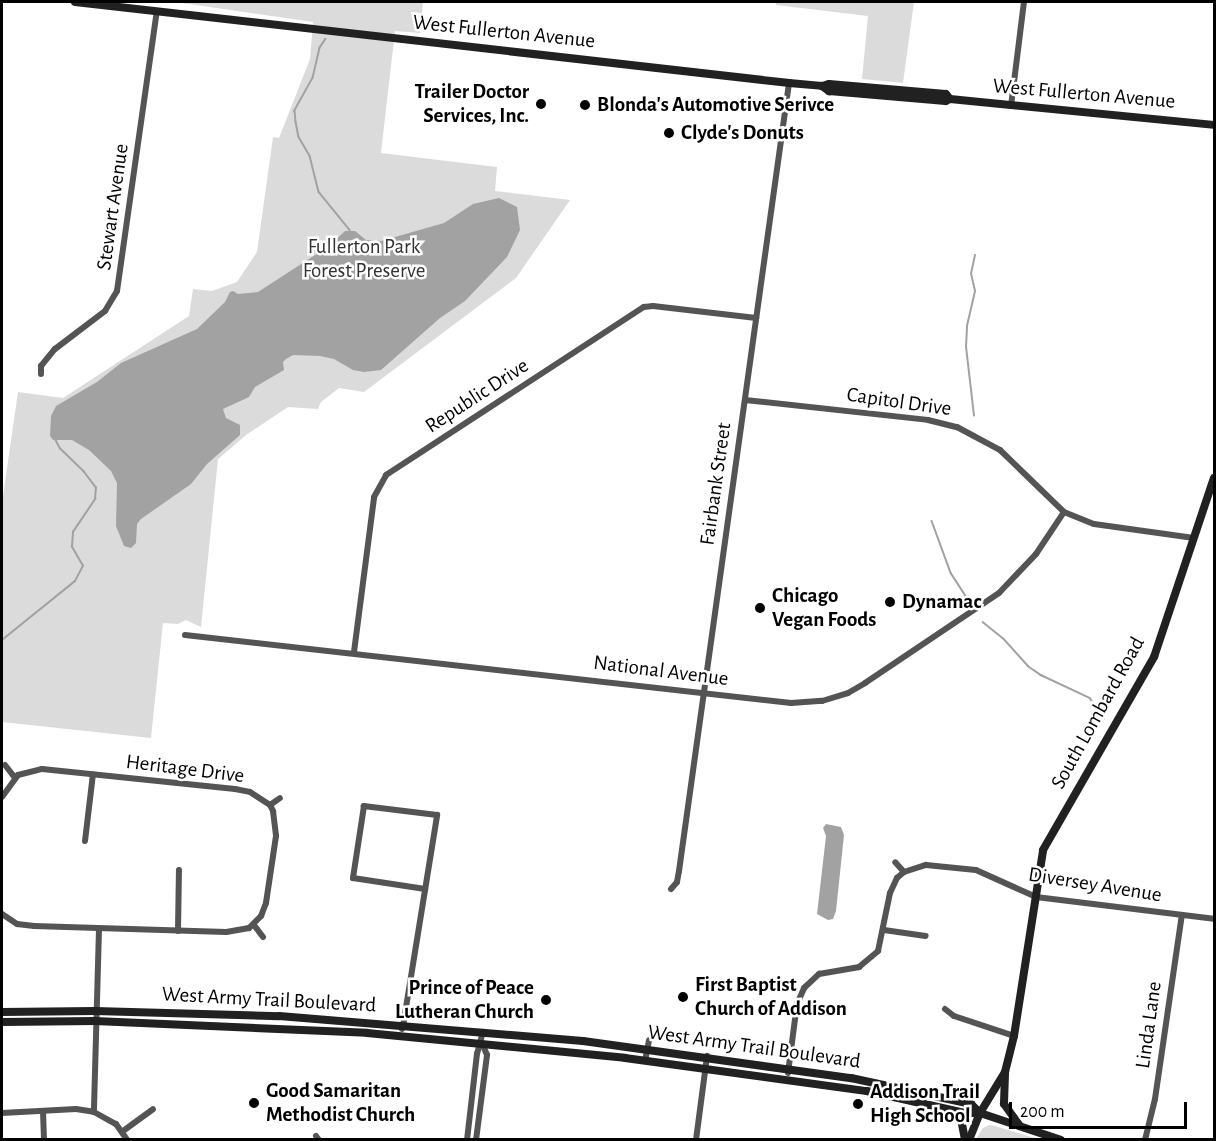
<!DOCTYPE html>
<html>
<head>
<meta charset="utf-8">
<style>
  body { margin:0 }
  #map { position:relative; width:1216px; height:1141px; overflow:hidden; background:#fff; font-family:"Alegreya Sans",sans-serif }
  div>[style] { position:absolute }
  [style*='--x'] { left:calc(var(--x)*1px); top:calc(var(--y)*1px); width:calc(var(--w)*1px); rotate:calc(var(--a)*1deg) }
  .green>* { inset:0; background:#dbdbdb }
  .water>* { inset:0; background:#a2a2a2 }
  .stream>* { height:1.5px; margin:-0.75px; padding:0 0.75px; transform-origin:0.75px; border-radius:0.75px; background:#a2a2a2 }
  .street>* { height:6px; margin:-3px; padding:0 3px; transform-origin:3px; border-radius:3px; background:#545454 }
  .secondary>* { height:8px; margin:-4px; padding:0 4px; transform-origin:4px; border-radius:4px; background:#212121 }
  .dots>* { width:16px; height:16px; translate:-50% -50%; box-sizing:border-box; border:3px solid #fff; border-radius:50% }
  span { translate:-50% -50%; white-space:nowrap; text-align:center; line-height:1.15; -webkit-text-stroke:5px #fff; paint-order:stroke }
  .street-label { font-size:21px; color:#000 }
  .poi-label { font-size:21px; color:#000; font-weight:700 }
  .right { translate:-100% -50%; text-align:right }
  .left { translate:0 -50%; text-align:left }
  .park-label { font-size:21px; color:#323232 }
  .frame { position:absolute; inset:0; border:3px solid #000; pointer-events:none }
  .scale { position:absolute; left:1009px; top:1102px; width:178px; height:27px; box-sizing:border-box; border:3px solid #000; border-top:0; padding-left:8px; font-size:18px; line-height:21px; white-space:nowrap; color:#000; -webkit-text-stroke:4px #fff; paint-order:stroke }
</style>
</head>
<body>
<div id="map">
  <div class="green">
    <div style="clip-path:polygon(175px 2px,423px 2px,420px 33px,395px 31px,381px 153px,497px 167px,495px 191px,570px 200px,516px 278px,364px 392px,339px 388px,321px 402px,318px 409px,288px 407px,246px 435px,218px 459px,201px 627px,186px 620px,178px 624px,163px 623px,151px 738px,2px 722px,2px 503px,18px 392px,63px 398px,189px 316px,193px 289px,212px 291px,237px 282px,257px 252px,273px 137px,279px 138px,310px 59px,313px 22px)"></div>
    <div style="clip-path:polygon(776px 2px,914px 2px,903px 83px,862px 79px,868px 16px,776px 5px)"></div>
    <div style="clip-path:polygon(989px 1125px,995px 1126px,1038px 1139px,976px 1139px,983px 1128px)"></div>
  </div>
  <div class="water">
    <div style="clip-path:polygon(499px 198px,517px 207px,520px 230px,507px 257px,465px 301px,440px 318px,381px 370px,364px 372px,353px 370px,334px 359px,320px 356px,293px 355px,286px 359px,283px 362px,284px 370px,255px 387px,249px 397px,223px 409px,226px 418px,240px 425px,240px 435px,207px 464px,191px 484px,141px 519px,137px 524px,136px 543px,131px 548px,124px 546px,116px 526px,117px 483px,111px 471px,89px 450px,72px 440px,53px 440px,50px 436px,51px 416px,56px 406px,97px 382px,121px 363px,197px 329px,225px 302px,230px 292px,233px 291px,238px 294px,258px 292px,329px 246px,345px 231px,355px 231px,366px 240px,381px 241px,444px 223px,473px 204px)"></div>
    <div style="clip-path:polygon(826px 824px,841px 827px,844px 835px,836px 911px,833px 919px,828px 920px,817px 914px,826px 836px,823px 828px)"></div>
  </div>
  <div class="stream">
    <div style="--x:326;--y:39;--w:11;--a:124"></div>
    <div style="--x:320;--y:48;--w:31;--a:103"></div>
    <div style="--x:313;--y:78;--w:38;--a:119"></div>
    <div style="--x:295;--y:111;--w:11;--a:85"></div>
    <div style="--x:296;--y:122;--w:15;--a:79"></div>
    <div style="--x:299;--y:137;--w:22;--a:60"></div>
    <div style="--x:310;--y:156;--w:37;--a:76"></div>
    <div style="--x:319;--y:192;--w:49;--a:50.8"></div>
    <div style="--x:974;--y:416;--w:69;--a:-96.6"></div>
    <div style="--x:966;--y:347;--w:21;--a:-87"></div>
    <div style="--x:967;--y:326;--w:36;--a:-77"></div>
    <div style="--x:975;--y:291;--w:17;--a:-103"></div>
    <div style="--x:971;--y:274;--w:19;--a:-78"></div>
    <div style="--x:932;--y:521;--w:55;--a:69.9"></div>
    <div style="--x:951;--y:573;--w:30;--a:57"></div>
    <div style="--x:983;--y:622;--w:27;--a:39"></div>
    <div style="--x:1004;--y:639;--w:36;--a:48"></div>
    <div style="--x:1028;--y:666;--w:16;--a:35"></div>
    <div style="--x:1041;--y:675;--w:54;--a:25.1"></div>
    <div style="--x:1090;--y:698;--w:25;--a:56"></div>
    <div style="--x:2;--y:640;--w:94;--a:-38.9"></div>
    <div style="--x:75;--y:581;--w:17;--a:-62"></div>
    <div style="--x:83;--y:566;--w:22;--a:-120"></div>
    <div style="--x:72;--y:547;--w:15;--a:-86"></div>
    <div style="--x:73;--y:532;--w:40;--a:-56"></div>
    <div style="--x:95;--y:499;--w:11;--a:-85"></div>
    <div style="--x:96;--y:488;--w:20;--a:-127"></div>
    <div style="--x:84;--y:472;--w:33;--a:-136"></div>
    <div style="--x:60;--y:449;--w:9;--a:-117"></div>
  </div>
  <div class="street">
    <div style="--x:1011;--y:106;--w:105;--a:-82.9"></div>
    <div style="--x:41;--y:374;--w:8;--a:-90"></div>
    <div style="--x:41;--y:366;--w:22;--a:-51"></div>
    <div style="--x:55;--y:349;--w:63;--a:-37.2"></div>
    <div style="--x:105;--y:311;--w:23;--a:-59"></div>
    <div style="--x:117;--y:291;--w:283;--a:-81.9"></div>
    <div style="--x:745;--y:400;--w:184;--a:6.2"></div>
    <div style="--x:928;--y:420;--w:30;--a:14"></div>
    <div style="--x:957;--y:427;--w:49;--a:28.1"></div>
    <div style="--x:1000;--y:450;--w:89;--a:44.1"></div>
    <div style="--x:1064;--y:512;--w:32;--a:22"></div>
    <div style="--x:1094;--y:524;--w:101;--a:8"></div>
    <div style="--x:185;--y:635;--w:610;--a:6.4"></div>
    <div style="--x:791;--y:703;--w:31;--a:-4"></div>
    <div style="--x:822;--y:701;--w:27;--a:-17"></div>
    <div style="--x:848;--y:693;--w:20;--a:-30"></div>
    <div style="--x:865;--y:683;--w:161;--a:-33.9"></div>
    <div style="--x:999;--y:593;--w:54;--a:-46.5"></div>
    <div style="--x:1036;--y:554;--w:50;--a:-56.3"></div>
    <div style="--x:354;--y:652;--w:156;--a:-82.6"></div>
    <div style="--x:374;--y:497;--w:25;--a:-61"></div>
    <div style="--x:386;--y:475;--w:308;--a:-33.1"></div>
    <div style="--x:644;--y:307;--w:9;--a:-6"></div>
    <div style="--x:653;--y:306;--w:104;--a:6.6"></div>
    <div style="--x:5;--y:765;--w:16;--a:52"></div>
    <div style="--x:2;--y:797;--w:27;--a:-54"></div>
    <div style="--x:18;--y:775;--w:25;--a:-14"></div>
    <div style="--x:42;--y:769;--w:194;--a:5.9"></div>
    <div style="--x:235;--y:789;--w:15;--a:11"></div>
    <div style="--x:250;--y:792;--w:24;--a:33"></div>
    <div style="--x:270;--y:805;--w:7;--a:63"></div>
    <div style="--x:273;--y:811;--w:25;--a:83"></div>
    <div style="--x:276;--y:836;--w:68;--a:98.5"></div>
    <div style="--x:266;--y:903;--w:14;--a:111"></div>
    <div style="--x:261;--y:916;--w:17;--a:135"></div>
    <div style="--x:249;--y:928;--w:23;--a:170"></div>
    <div style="--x:226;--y:932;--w:192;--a:-178.2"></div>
    <div style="--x:34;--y:926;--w:17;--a:-173"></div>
    <div style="--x:17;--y:924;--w:18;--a:-146"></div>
    <div style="--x:270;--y:805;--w:12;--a:-35"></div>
    <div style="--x:85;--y:841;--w:67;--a:-83.2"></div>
    <div style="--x:904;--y:872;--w:23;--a:-18"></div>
    <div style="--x:926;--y:865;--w:50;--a:5.7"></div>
    <div style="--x:976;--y:870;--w:66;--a:24.2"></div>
    <div style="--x:1036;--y:897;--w:179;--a:7"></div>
    <div style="--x:671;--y:889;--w:9;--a:-49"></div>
    <div style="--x:677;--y:882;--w:11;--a:-80"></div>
    <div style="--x:679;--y:871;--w:796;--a:-82.05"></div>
    <div style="--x:254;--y:925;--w:15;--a:53"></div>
    <div style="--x:99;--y:929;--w:183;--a:91.6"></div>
    <div style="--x:94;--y:1112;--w:25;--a:29"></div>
    <div style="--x:116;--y:1124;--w:19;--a:55"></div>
    <div style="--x:884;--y:930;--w:42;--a:8.1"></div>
    <div style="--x:178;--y:931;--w:61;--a:-89.1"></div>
    <div style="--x:945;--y:1009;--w:11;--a:38"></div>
    <div style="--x:954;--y:1016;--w:63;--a:18.4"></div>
    <div style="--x:402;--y:1029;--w:3;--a:-72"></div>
    <div style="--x:403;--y:1026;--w:214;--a:-80.8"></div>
    <div style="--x:437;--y:815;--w:74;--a:-173"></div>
    <div style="--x:364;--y:806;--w:73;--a:98.7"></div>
    <div style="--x:353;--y:878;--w:73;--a:8.7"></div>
    <div style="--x:645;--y:1061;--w:21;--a:-79"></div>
    <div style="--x:788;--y:1073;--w:70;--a:-82.6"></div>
    <div style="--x:797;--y:1004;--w:17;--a:-66"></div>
    <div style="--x:804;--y:988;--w:21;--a:-43"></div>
    <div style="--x:819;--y:974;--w:41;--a:-9.9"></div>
    <div style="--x:859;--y:967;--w:25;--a:-40"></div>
    <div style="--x:878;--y:951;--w:59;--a:-78.3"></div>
    <div style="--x:890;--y:893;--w:17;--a:-65"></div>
    <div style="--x:897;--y:878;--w:9;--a:-41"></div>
    <div style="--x:904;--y:872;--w:13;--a:-132"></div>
    <div style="--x:43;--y:1111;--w:29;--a:88"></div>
    <div style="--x:2;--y:1113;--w:74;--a:-3.1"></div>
    <div style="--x:76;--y:1109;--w:18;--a:9"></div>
    <div style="--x:123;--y:1131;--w:37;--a:-36"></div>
    <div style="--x:316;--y:1136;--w:5;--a:53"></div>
    <div style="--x:467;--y:1140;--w:87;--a:-83.4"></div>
    <div style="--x:477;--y:1054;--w:23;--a:-75"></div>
    <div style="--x:476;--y:1140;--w:86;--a:-82.6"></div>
    <div style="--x:487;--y:1055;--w:13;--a:-113"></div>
    <div style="--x:696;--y:1140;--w:85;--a:-82.5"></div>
    <div style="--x:1145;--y:1140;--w:42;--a:-76.3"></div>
    <div style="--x:1155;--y:1099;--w:186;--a:-81.7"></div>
  </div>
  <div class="secondary">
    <div style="--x:75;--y:2;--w:719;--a:6.47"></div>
    <div style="--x:789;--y:83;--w:33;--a:5"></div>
    <div style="--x:822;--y:86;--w:7;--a:-16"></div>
    <div style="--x:829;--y:84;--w:117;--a:4.9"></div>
    <div style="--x:946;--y:94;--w:6;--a:51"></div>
    <div style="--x:822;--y:86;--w:9;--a:36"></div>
    <div style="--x:829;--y:91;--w:117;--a:4.9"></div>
    <div style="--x:946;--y:101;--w:4;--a:-27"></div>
    <div style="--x:950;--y:99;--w:265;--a:5.6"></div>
    <div style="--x:2;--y:1012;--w:93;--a:-0.6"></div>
    <div style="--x:95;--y:1011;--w:184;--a:1.6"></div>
    <div style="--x:279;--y:1016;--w:305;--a:4.7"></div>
    <div style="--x:583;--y:1041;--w:271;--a:7.9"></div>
    <div style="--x:851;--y:1078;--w:123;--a:12.2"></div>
    <div style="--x:971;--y:1104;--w:13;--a:45"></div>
    <div style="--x:2;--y:1022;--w:93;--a:-0.6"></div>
    <div style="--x:95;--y:1021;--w:272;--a:2.5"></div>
    <div style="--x:367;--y:1033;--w:259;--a:5.5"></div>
    <div style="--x:625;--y:1058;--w:244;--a:7.8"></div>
    <div style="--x:867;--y:1091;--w:100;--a:12.7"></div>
    <div style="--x:965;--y:1113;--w:15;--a:0"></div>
    <div style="--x:980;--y:1113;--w:85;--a:18.4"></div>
    <div style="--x:1005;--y:1074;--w:30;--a:92"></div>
    <div style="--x:1004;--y:1104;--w:26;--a:54"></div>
    <div style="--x:952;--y:1111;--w:12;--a:42"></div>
    <div style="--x:961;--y:1119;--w:21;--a:79"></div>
    <div style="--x:969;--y:1140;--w:29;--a:-68"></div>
    <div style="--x:980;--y:1113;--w:48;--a:-58.6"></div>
    <div style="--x:1005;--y:1072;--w:37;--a:-76"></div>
    <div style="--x:1014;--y:1036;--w:188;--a:-81.1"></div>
    <div style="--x:1043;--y:850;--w:223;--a:-60.1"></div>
    <div style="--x:1154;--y:657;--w:189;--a:-71.5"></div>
  </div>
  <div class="dots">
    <div style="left:541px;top:104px;background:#000"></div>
    <div style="left:585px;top:105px;background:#000"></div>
    <div style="left:669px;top:133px;background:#000"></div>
    <div style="left:890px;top:602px;background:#000"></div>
    <div style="left:760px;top:608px;background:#000"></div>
    <div style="left:683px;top:997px;background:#000"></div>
    <div style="left:546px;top:1000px;background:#000"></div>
    <div style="left:254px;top:1103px;background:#000"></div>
    <div style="left:858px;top:1104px;background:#000"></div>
  </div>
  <div class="street-label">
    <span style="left:504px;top:32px;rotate:6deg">West Fullerton Avenue</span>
    <span style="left:1084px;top:94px;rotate:5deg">West Fullerton Avenue</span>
    <span style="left:113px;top:207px;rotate:-82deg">Stewart Avenue</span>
    <span style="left:477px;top:396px;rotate:-33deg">Republic Drive</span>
    <span style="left:899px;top:402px;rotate:8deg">Capitol Drive</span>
    <span style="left:716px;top:484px;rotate:-82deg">Fairbank Street</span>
    <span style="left:661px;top:671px;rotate:7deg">National Avenue</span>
    <span style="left:1098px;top:713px;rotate:-61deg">South Lombard Road</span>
    <span style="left:185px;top:769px;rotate:7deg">Heritage Drive</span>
    <span style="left:1095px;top:885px;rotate:9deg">Diversey Avenue</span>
    <span style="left:269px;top:1000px;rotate:3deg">West Army Trail Boulevard</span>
    <span style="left:1149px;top:1025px;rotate:-82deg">Linda Lane</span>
    <span style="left:754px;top:1047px;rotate:8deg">West Army Trail Boulevard</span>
  </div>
  <div class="poi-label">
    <span class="right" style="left:529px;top:104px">Trailer Doctor<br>Services, Inc.</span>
    <span class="left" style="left:597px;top:105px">Blonda's Automotive Serivce</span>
    <span class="left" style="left:681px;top:133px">Clyde's Donuts</span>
    <span class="left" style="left:772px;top:608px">Chicago<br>Vegan Foods</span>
    <span class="left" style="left:902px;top:602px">Dynamac</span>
    <span class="left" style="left:695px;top:997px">First Baptist<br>Church of Addison</span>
    <span class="right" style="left:534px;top:1000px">Prince of Peace<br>Lutheran Church</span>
    <span class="left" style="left:266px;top:1103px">Good Samaritan<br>Methodist Church</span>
    <span class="left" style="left:870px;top:1104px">Addison Trail<br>High School</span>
  </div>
  <div class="park-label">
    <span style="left:364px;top:259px">Fullerton Park<br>Forest Preserve</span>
  </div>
  <div class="frame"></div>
  <div class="scale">200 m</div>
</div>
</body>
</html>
